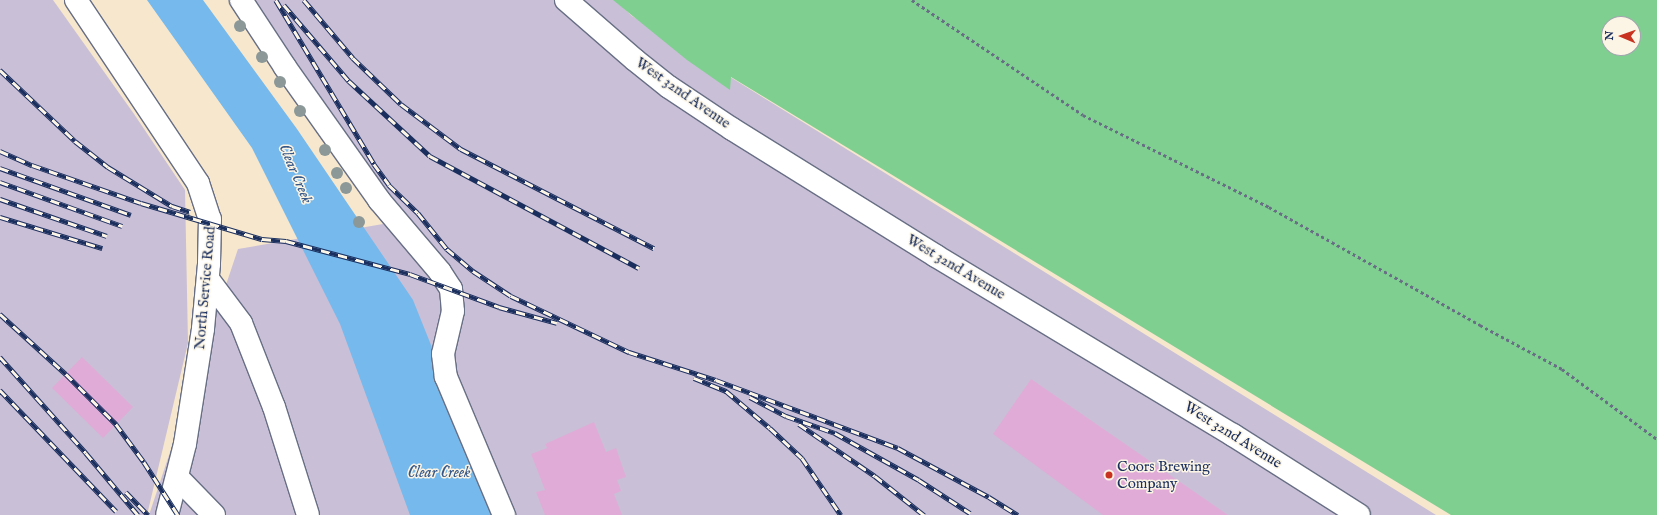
<!DOCTYPE html>
<html>
<head>
<meta charset="utf-8">
<style>
  body { margin:0 }
  #map { position:relative; width:1657px; height:515px; overflow:hidden; background:#f6e7cd; font-family:"IM FELL English",serif }
  div>[style] { position:absolute }
  [style*='--x'] { left:calc(var(--x)*1px); top:calc(var(--y)*1px); width:calc(var(--w)*1px); rotate:calc(var(--a)*1deg) }
  .industrial>* { inset:0; background:#c9bfd7 }
  .green>* { inset:0; background:#7fcf90 }
  .water>* { inset:0; background:#76b9ec }
  .building>* { inset:0; background:#e0acd7 }
  .path>* { height:2.5px; margin-top:-1.25px; transform-origin:0; background:repeating-linear-gradient(90deg,#686f85 0 3px,transparent 0 6px) }
  .roads { filter:drop-shadow(1px 0 #686f85) drop-shadow(-1px 0 #686f85) drop-shadow(0 1px #686f85) drop-shadow(0 -1px #686f85) }
  .minor>* { height:22px; margin:-11px; padding:0 11px; transform-origin:11px; border-radius:11px; background:#fff }
  .rail>* { height:4.5px; margin-top:-2.25px; transform-origin:0; background:repeating-linear-gradient(90deg,#fcf5e5 0 9px,#1b2f5e 0 18px); box-sizing:border-box; border-block:1px solid #1b2f5e }
  .trees>* { width:12px; height:12px; margin:-6px; border-radius:50%; background:#8b9897 }
  .dots>* { width:11px; height:11px; translate:-50% -50%; box-sizing:border-box; border:2px solid #fcf5e5; border-radius:50% }
  span { translate:-50% -50%; white-space:nowrap; text-align:center; line-height:1.15; -webkit-text-stroke:3px #fcf5e5; paint-order:stroke }
  .street-label { font-size:15px; color:#1b2f5e }
  .poi-label { font-size:15px; color:#1b2f5e }
  .left { translate:0 -50%; text-align:left }
  .water-label { font-size:16px; color:#365889; font-style:italic }
  .north { position:absolute; left:1601px; top:16px; width:40px; height:40px; box-sizing:border-box; background:#fcf5e5; border:1px solid #a2a6af; border-radius:50%; rotate:272deg; font-size:11px; font-weight:700; line-height:16px; text-align:center; color:#1b2f5e }
  .north::after { content:''; display:block; margin:auto; width:14px; height:18px; background:#c8321e; clip-path:polygon(50% 0,100% 100%,50% 72%,0 100%) }
</style>
</head>
<body>
<div id="map">
  <div class="industrial">
    <div style="clip-path:polygon(0 0,53px 0,134px 114px,185px 190px,188px 343px,147px 515px,0 515px)"></div>
    <div style="clip-path:polygon(231px 0,615px 0,632px 16px,1436px 515px,149px 515px,238px 249px,383px 224px)"></div>
  </div>
  <div class="green">
    <div style="clip-path:polygon(evenodd,613px 0,1657px 0,1657px 515px,1451px 515px,731px 77px,730px 90px,687px 60px,613px 0,1609px 24px,1633px 24px,1633px 48px,1609px 48px,1609px 24px)"></div>
  </div>
  <div class="water">
    <div style="clip-path:polygon(147px 0,203px 0,297px 129px,413px 300px,499px 515px,410px 515px,340px 324px,252px 148px)"></div>
  </div>
  <div class="building">
    <div style="clip-path:polygon(82px 357px,133px 407px,103px 438px,52px 388px)"></div>
    <div style="clip-path:polygon(1031px 379px,1228px 515px,1103px 515px,993px 434px)"></div>
    <div style="clip-path:polygon(594px 422px,606px 452px,616px 448px,626px 477px,617px 480px,621px 491px,614px 494px,622px 515px,545px 515px,536px 492px,545px 490px,531px 454px,547px 448px,545px 444px)"></div>
  </div>
  <div class="path">
    <div style="--x:912;--y:0;--w:206;--a:33.9"></div>
    <div style="--x:1083;--y:115;--w:208;--a:26.3"></div>
    <div style="--x:1269;--y:207;--w:242;--a:29.2"></div>
    <div style="--x:1480;--y:325;--w:93;--a:28.2"></div>
    <div style="--x:1562;--y:369;--w:118;--a:36.4"></div>
  </div>
  <div class="roads">
    <div class="minor">
      <div style="--x:76;--y:0;--w:220;--a:56.3"></div>
      <div style="--x:198;--y:183;--w:38;--a:72"></div>
      <div style="--x:210;--y:219;--w:45;--a:91.3"></div>
      <div style="--x:209;--y:264;--w:65;--a:95.3"></div>
      <div style="--x:203;--y:329;--w:116;--a:98.9"></div>
      <div style="--x:185;--y:444;--w:73;--a:104.2"></div>
      <div style="--x:241;--y:0;--w:80;--a:56.7"></div>
      <div style="--x:285;--y:67;--w:163;--a:54.7"></div>
      <div style="--x:379;--y:200;--w:94;--a:49.7"></div>
      <div style="--x:440;--y:272;--w:20;--a:57"></div>
      <div style="--x:451;--y:289;--w:22;--a:85"></div>
      <div style="--x:453;--y:311;--w:44;--a:103.1"></div>
      <div style="--x:443;--y:354;--w:23;--a:83"></div>
      <div style="--x:446;--y:377;--w:150;--a:67.2"></div>
      <div style="--x:566;--y:0;--w:91;--a:41"></div>
      <div style="--x:635;--y:60;--w:43;--a:38.5"></div>
      <div style="--x:669;--y:87;--w:76;--a:33.7"></div>
      <div style="--x:732;--y:129;--w:240;--a:31.9"></div>
      <div style="--x:936;--y:256;--w:347;--a:31.1"></div>
      <div style="--x:1233;--y:435;--w:149;--a:32.4"></div>
      <div style="--x:208;--y:279;--w:55;--a:53.1"></div>
      <div style="--x:241;--y:323;--w:90;--a:68.6"></div>
      <div style="--x:274;--y:407;--w:113;--a:72.5"></div>
      <div style="--x:177;--y:477;--w:53;--a:45.8"></div>
    </div>
  </div>
  <div class="rail">
    <div style="--x:276;--y:0;--w:191;--a:59.1"></div>
    <div style="--x:374;--y:164;--w:26;--a:54"></div>
    <div style="--x:389;--y:185;--w:40;--a:44"></div>
    <div style="--x:418;--y:213;--w:46;--a:51.1"></div>
    <div style="--x:447;--y:249;--w:34;--a:40"></div>
    <div style="--x:473;--y:271;--w:45;--a:33.3"></div>
    <div style="--x:511;--y:296;--w:131;--a:25.4"></div>
    <div style="--x:629;--y:352;--w:91;--a:17.8"></div>
    <div style="--x:716;--y:380;--w:194;--a:20.5"></div>
    <div style="--x:898;--y:448;--w:103;--a:28.3"></div>
    <div style="--x:989;--y:497;--w:34;--a:32"></div>
    <div style="--x:304;--y:0;--w:76;--a:49.8"></div>
    <div style="--x:353;--y:58;--w:66;--a:43.8"></div>
    <div style="--x:401;--y:104;--w:75;--a:36.9"></div>
    <div style="--x:461;--y:149;--w:217;--a:27.2"></div>
    <div style="--x:284;--y:5;--w:100;--a:49.5"></div>
    <div style="--x:349;--y:81;--w:110;--a:42.8"></div>
    <div style="--x:430;--y:156;--w:237;--a:28.2"></div>
    <div style="--x:0;--y:70;--w:103;--a:43.4"></div>
    <div style="--x:75;--y:141;--w:42;--a:38.2"></div>
    <div style="--x:108;--y:167;--w:75;--a:31.4"></div>
    <div style="--x:172;--y:206;--w:19;--a:18"></div>
    <div style="--x:0;--y:151;--w:35;--a:24"></div>
    <div style="--x:32;--y:165;--w:115;--a:19.2"></div>
    <div style="--x:141;--y:203;--w:126;--a:16.6"></div>
    <div style="--x:262;--y:239;--w:24;--a:5"></div>
    <div style="--x:286;--y:241;--w:128;--a:14.9"></div>
    <div style="--x:410;--y:274;--w:95;--a:20.3"></div>
    <div style="--x:499;--y:307;--w:60;--a:15.4"></div>
    <div style="--x:0;--y:168;--w:139;--a:19.7"></div>
    <div style="--x:0;--y:182;--w:130;--a:19.8"></div>
    <div style="--x:0;--y:199;--w:113;--a:19.1"></div>
    <div style="--x:0;--y:217;--w:107;--a:16.9"></div>
    <div style="--x:0;--y:314;--w:89;--a:42.3"></div>
    <div style="--x:66;--y:374;--w:71;--a:45"></div>
    <div style="--x:116;--y:424;--w:47;--a:53.6"></div>
    <div style="--x:144;--y:462;--w:63;--a:57.3"></div>
    <div style="--x:0;--y:357;--w:129;--a:48.1"></div>
    <div style="--x:86;--y:453;--w:81;--a:50"></div>
    <div style="--x:694;--y:378;--w:35;--a:22"></div>
    <div style="--x:726;--y:391;--w:57;--a:40.1"></div>
    <div style="--x:770;--y:428;--w:44;--a:43.2"></div>
    <div style="--x:802;--y:458;--w:69;--a:55.6"></div>
    <div style="--x:0;--y:390;--w:168;--a:46.2"></div>
    <div style="--x:750;--y:397;--w:41;--a:27.8"></div>
    <div style="--x:786;--y:416;--w:52;--a:19.1"></div>
    <div style="--x:835;--y:433;--w:96;--a:29.2"></div>
    <div style="--x:919;--y:480;--w:61;--a:32.9"></div>
    <div style="--x:799;--y:424;--w:92;--a:34.4"></div>
    <div style="--x:875;--y:476;--w:63;--a:38.5"></div>
    <div style="--x:126;--y:492;--w:32;--a:46"></div>
  </div>
  <div class="trees">
    <div style="left:240px;top:26px"></div>
    <div style="left:262px;top:57px"></div>
    <div style="left:280px;top:82px"></div>
    <div style="left:300px;top:111px"></div>
    <div style="left:325px;top:150px"></div>
    <div style="left:337px;top:173px"></div>
    <div style="left:346px;top:188px"></div>
    <div style="left:359px;top:222px"></div>
  </div>
  <div class="dots">
    <div style="left:1109px;top:475px;background:#c8321e"></div>
  </div>
  <div class="street-label">
    <span style="left:683px;top:93px;rotate:35deg">West 32nd Avenue</span>
    <span style="left:956px;top:267px;rotate:31deg">West 32nd Avenue</span>
    <span style="left:205px;top:288px;rotate:-85deg">North Service Road</span>
    <span style="left:1233px;top:435px;rotate:32deg">West 32nd Avenue</span>
  </div>
  <div class="poi-label">
    <span class="left" style="left:1117px;top:475px">Coors Brewing<br>Company</span>
  </div>
  <div class="water-label">
    <span style="left:295px;top:174px;rotate:67deg">Clear Creek</span>
    <span style="left:439px;top:473px">Clear Creek</span>
  </div>
  <div class="north">N</div>
</div>
</body>
</html>
